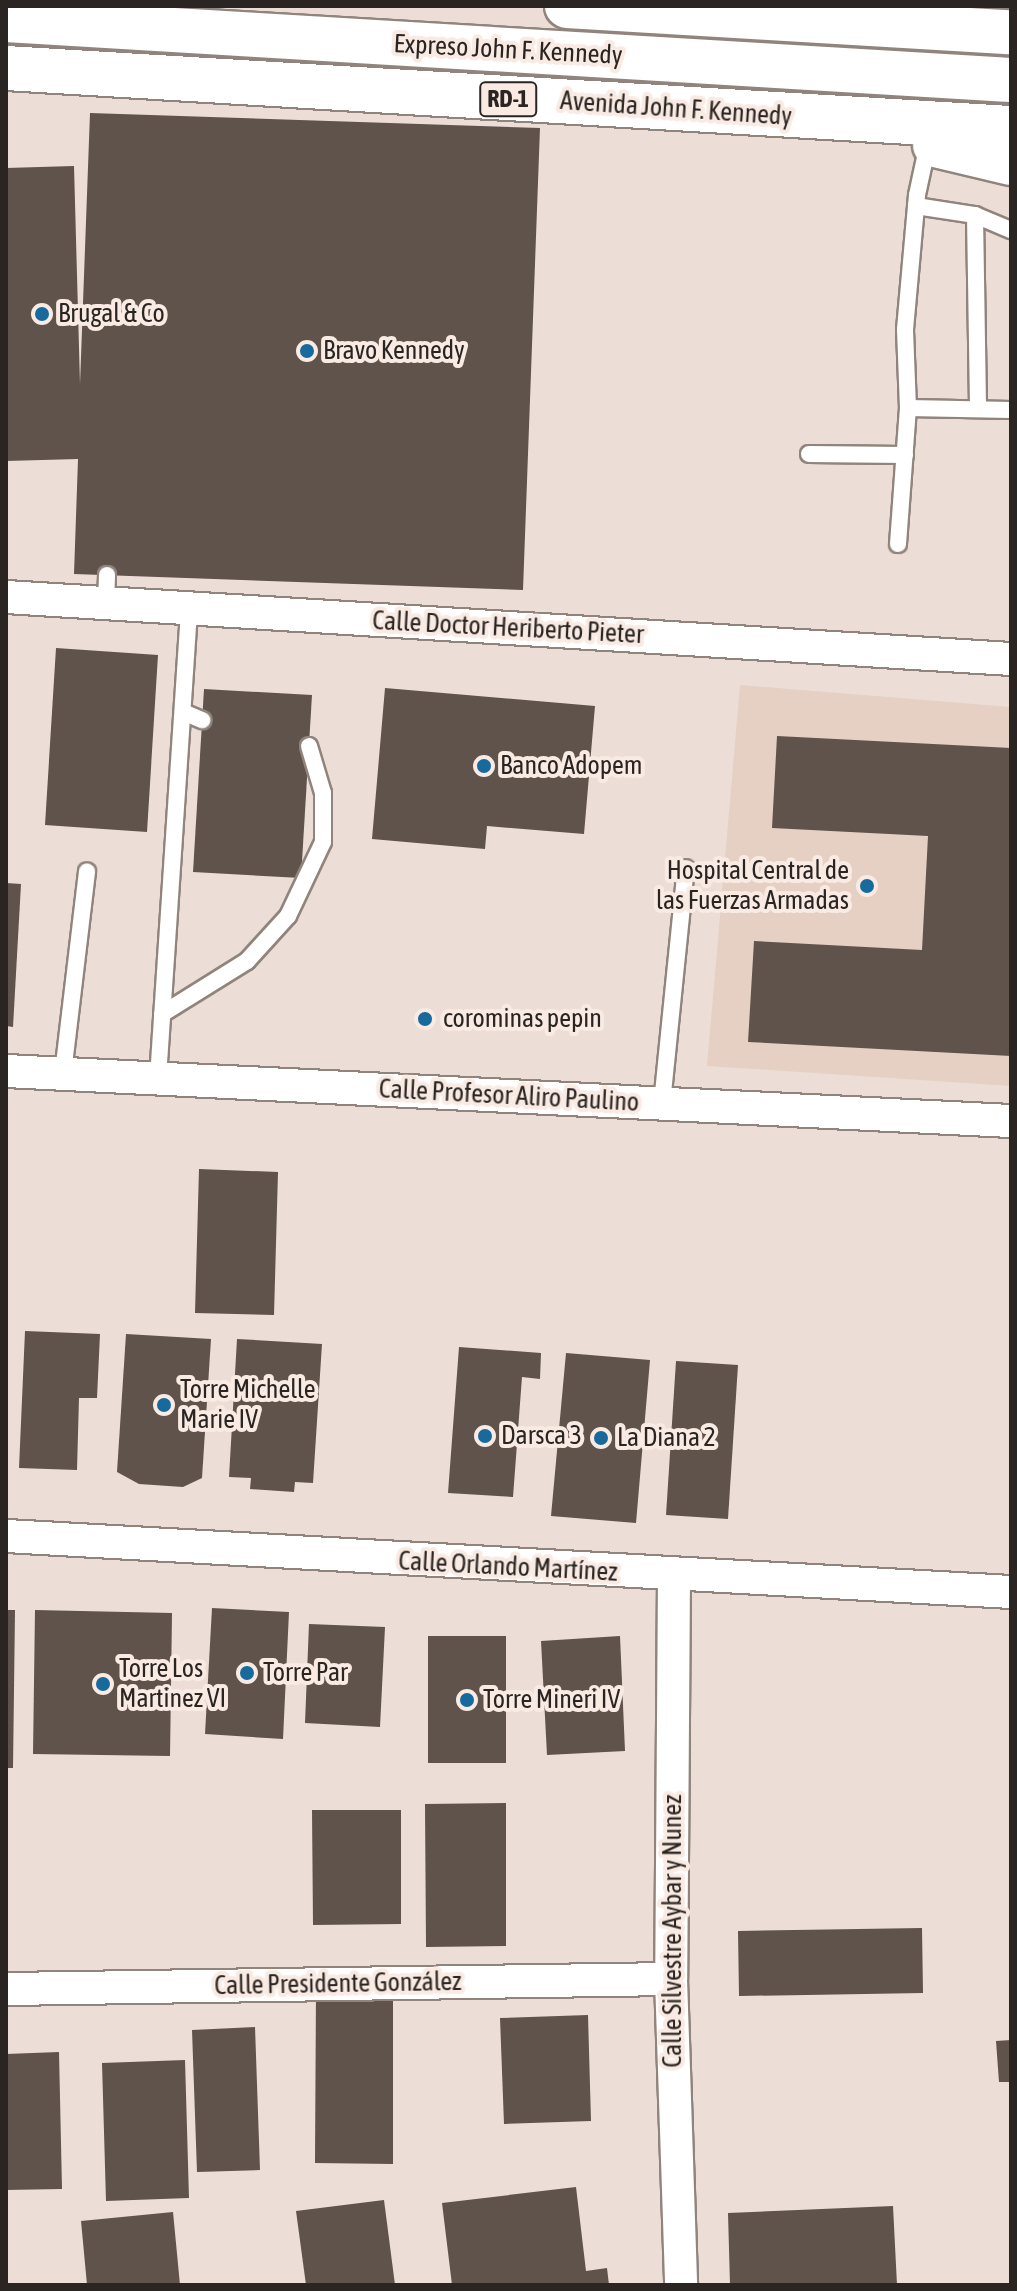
<!DOCTYPE html>
<html>
<head>
<meta charset="utf-8">
<style>
  body { margin:0 }
  #map { position:relative; width:1017px; height:2291px; overflow:hidden; background:#ecded6; font-family:"Asap Condensed",sans-serif }
  div>[style] { position:absolute }
  [style*='--x'] { left:calc(var(--x)*1px); top:calc(var(--y)*1px); width:calc(var(--w)*1px); rotate:calc(var(--a)*1deg) }
  .built>* { inset:0; background:#e5d0c3 }
  .building>* { inset:0; background:#5f534c }
  .roads { filter:drop-shadow(2px 0 #90847c) drop-shadow(-2px 0 #90847c) drop-shadow(0 2px #90847c) drop-shadow(0 -2px #90847c) }
  .lane>* { height:16px; margin:-8px; padding:0 8px; transform-origin:8px; border-radius:8px; background:#fff }
  .street>* { height:32px; margin:-16px; padding:0 16px; transform-origin:16px; border-radius:16px; background:#fff }
  .primary>* { height:44px; margin:-22px; padding:0 22px; transform-origin:22px; border-radius:22px; background:#fff }
  .highway>* { height:44px; margin:-22px; padding:0 22px; transform-origin:22px; border-radius:22px; background:#fff }
  .dots>* { width:22px; height:22px; translate:-50% -50%; box-sizing:border-box; border:4px solid #f9ebe3; border-radius:50% }
  span { translate:-50% -50%; white-space:nowrap; text-align:center; line-height:1.15; -webkit-text-stroke:8px #f9ebe3; paint-order:stroke }
  .shield-label span { padding:2px 6px; background:#f9ebe3; border:2px solid; border-radius:6px; -webkit-text-stroke-width:0 }
  .shield-label { font-size:24px; color:#2a2522; font-weight:700 }
  .street-label { font-size:26px; color:#2a2522 }
  .poi-label { font-size:26px; color:#2a2522 }
  .left { translate:0 -50%; text-align:left }
  .right { translate:-100% -50%; text-align:right }
  .frame { position:absolute; inset:0; border:8px solid #2a2522; pointer-events:none }
</style>
</head>
<body>
<div id="map">
  <div class="built">
    <div style="clip-path:polygon(740px 685px,1011px 707px,1011px 1086px,707px 1066px)"></div>
  </div>
  <div class="building">
    <div style="clip-path:polygon(90px 113px,540px 128px,523px 590px,74px 574px,78px 459px,6px 461px,6px 168px,74px 166px,80px 384px)"></div>
    <div style="clip-path:polygon(56px 648px,158px 655px,147px 832px,45px 825px)"></div>
    <div style="clip-path:polygon(385px 688px,595px 706px,584px 834px,487px 826px,485px 849px,372px 839px)"></div>
    <div style="clip-path:polygon(204px 689px,312px 695px,301px 878px,193px 872px)"></div>
    <div style="clip-path:polygon(777px 736px,1011px 748px,1011px 1056px,748px 1042px,754px 941px,922px 950px,928px 836px,772px 828px)"></div>
    <div style="clip-path:polygon(6px 883px,21px 884px,13px 1027px,6px 1026px)"></div>
    <div style="clip-path:polygon(199px 1169px,278px 1172px,274px 1315px,195px 1313px)"></div>
    <div style="clip-path:polygon(25px 1331px,100px 1334px,97px 1398px,79px 1398px,77px 1470px,19px 1468px)"></div>
    <div style="clip-path:polygon(126px 1334px,211px 1339px,202px 1478px,183px 1487px,139px 1484px,117px 1472px)"></div>
    <div style="clip-path:polygon(237px 1339px,322px 1344px,313px 1483px,295px 1482px,294px 1492px,250px 1489px,251px 1478px,229px 1477px)"></div>
    <div style="clip-path:polygon(459px 1347px,541px 1353px,540px 1379px,522px 1377px,513px 1497px,448px 1493px)"></div>
    <div style="clip-path:polygon(566px 1353px,650px 1360px,636px 1523px,551px 1516px)"></div>
    <div style="clip-path:polygon(676px 1361px,738px 1365px,728px 1519px,666px 1515px)"></div>
    <div style="clip-path:polygon(212px 1608px,289px 1612px,283px 1739px,205px 1734px)"></div>
    <div style="clip-path:polygon(6px 1610px,15px 1610px,13px 1768px,6px 1768px)"></div>
    <div style="clip-path:polygon(35px 1610px,172px 1613px,170px 1756px,33px 1754px)"></div>
    <div style="clip-path:polygon(309px 1624px,385px 1627px,380px 1727px,305px 1723px)"></div>
    <div style="clip-path:polygon(428px 1636px,506px 1636px,506px 1763px,428px 1763px)"></div>
    <div style="clip-path:polygon(620px 1636px,625px 1751px,547px 1755px,541px 1641px)"></div>
    <div style="clip-path:polygon(506px 1803px,506px 1946px,426px 1947px,425px 1804px)"></div>
    <div style="clip-path:polygon(312px 1810px,401px 1810px,401px 1924px,313px 1925px)"></div>
    <div style="clip-path:polygon(922px 1928px,923px 1993px,739px 1996px,738px 1931px)"></div>
    <div style="clip-path:polygon(316px 1990px,393px 1990px,393px 2164px,315px 2163px)"></div>
    <div style="clip-path:polygon(588px 2015px,591px 2121px,504px 2124px,500px 2018px)"></div>
    <div style="clip-path:polygon(255px 2027px,260px 2170px,197px 2172px,192px 2030px)"></div>
    <div style="clip-path:polygon(1011px 2040px,1011px 2082px,999px 2082px,996px 2041px)"></div>
    <div style="clip-path:polygon(59px 2052px,62px 2189px,6px 2190px,6px 2054px)"></div>
    <div style="clip-path:polygon(185px 2060px,189px 2198px,106px 2201px,102px 2063px)"></div>
    <div style="clip-path:polygon(576px 2187px,586px 2271px,607px 2268px,609px 2285px,452px 2285px,442px 2203px)"></div>
    <div style="clip-path:polygon(384px 2200px,395px 2285px,306px 2285px,296px 2211px)"></div>
    <div style="clip-path:polygon(893px 2206px,897px 2285px,730px 2285px,728px 2213px)"></div>
    <div style="clip-path:polygon(173px 2212px,180px 2285px,87px 2285px,81px 2221px)"></div>
  </div>
  <div class="roads">
    <div class="lane">
      <div style="--x:928;--y:144;--w:52;--a:102.2"></div>
      <div style="--x:917;--y:195;--w:136;--a:95.1"></div>
      <div style="--x:905;--y:330;--w:78;--a:87.8"></div>
      <div style="--x:908;--y:408;--w:103;--a:1.1"></div>
      <div style="--x:916;--y:206;--w:60;--a:8.7"></div>
      <div style="--x:975;--y:215;--w:39;--a:23"></div>
      <div style="--x:975;--y:215;--w:194;--a:89.1"></div>
      <div style="--x:809;--y:454;--w:96;--a:0.6"></div>
      <div style="--x:898;--y:544;--w:136;--a:-85.8"></div>
      <div style="--x:106;--y:604;--w:29;--a:-88"></div>
      <div style="--x:183;--y:712;--w:21;--a:23"></div>
      <div style="--x:162;--y:1014;--w:100;--a:-31.9"></div>
      <div style="--x:247;--y:961;--w:61;--a:-47.7"></div>
      <div style="--x:288;--y:916;--w:82;--a:-64.7"></div>
      <div style="--x:323;--y:842;--w:49;--a:-90"></div>
      <div style="--x:323;--y:793;--w:49;--a:-106.6"></div>
      <div style="--x:63;--y:1073;--w:203;--a:-83.2"></div>
      <div style="--x:158;--y:1078;--w:470;--a:-86.2"></div>
      <div style="--x:662;--y:1103;--w:236;--a:-84.2"></div>
    </div>
    <div class="street">
      <div style="--x:6;--y:597;--w:1007;--a:3.53"></div>
      <div style="--x:6;--y:1071;--w:1006;--a:2.85"></div>
      <div style="--x:6;--y:1536;--w:1007;--a:3.19"></div>
      <div style="--x:674;--y:1577;--w:402;--a:90.4"></div>
      <div style="--x:671;--y:1979;--w:306;--a:88.1"></div>
      <div style="--x:6;--y:1989;--w:665;--a:-0.86"></div>
    </div>
    <div class="primary">
      <div style="--x:6;--y:68;--w:1007;--a:3.42"></div>
      <div style="--x:935;--y:145;--w:78;--a:13.3"></div>
    </div>
    <div class="highway">
      <div style="--x:567;--y:6;--w:445;--a:3.4"></div>
      <div style="--x:6;--y:20;--w:1007;--a:3.42"></div>
    </div>
  </div>
  <div class="dots">
    <div style="left:42px;top:314px;background:#176a9b"></div>
    <div style="left:307px;top:351px;background:#176a9b"></div>
    <div style="left:484px;top:766px;background:#176a9b"></div>
    <div style="left:867px;top:886px;background:#176a9b"></div>
    <div style="left:425px;top:1019px;background:#176a9b"></div>
    <div style="left:164px;top:1405px;background:#176a9b"></div>
    <div style="left:485px;top:1436px;background:#176a9b"></div>
    <div style="left:601px;top:1438px;background:#176a9b"></div>
    <div style="left:247px;top:1673px;background:#176a9b"></div>
    <div style="left:103px;top:1684px;background:#176a9b"></div>
    <div style="left:467px;top:1700px;background:#176a9b"></div>
  </div>
  <div class="shield-label">
    <span style="left:508px;top:99px">RD-1</span>
  </div>
  <div class="street-label">
    <span style="left:508px;top:50px;rotate:3deg">Expreso John F. Kennedy</span>
    <span style="left:676px;top:109px;rotate:4deg">Avenida John F. Kennedy</span>
    <span style="left:508px;top:628px;rotate:3deg">Calle Doctor Heriberto Pieter</span>
    <span style="left:509px;top:1096px;rotate:3deg">Calle Profesor Aliro Paulino</span>
    <span style="left:508px;top:1567px;rotate:3deg">Calle Orlando Martínez</span>
    <span style="left:673px;top:1931px;rotate:-90deg">Calle Silvestre Aybar y Nunez</span>
    <span style="left:338px;top:1984px;rotate:-1deg">Calle Presidente González</span>
  </div>
  <div class="poi-label">
    <span class="left" style="left:58px;top:314px">Brugal &amp; Co</span>
    <span class="left" style="left:323px;top:351px">Bravo Kennedy</span>
    <span class="left" style="left:500px;top:766px">Banco Adopem</span>
    <span class="right" style="left:849px;top:886px">Hospital Central de<br>las Fuerzas Armadas</span>
    <span class="left" style="left:443px;top:1019px">corominas pepin</span>
    <span class="left" style="left:180px;top:1405px">Torre Michelle<br>Marie IV</span>
    <span class="left" style="left:501px;top:1436px">Darsca 3</span>
    <span class="left" style="left:617px;top:1438px">La Diana 2</span>
    <span class="left" style="left:119px;top:1684px">Torre Los<br>Martinez VI</span>
    <span class="left" style="left:263px;top:1673px">Torre Par</span>
    <span class="left" style="left:483px;top:1700px">Torre Mineri IV</span>
  </div>
  <div class="frame"></div>
</div>
</body>
</html>
